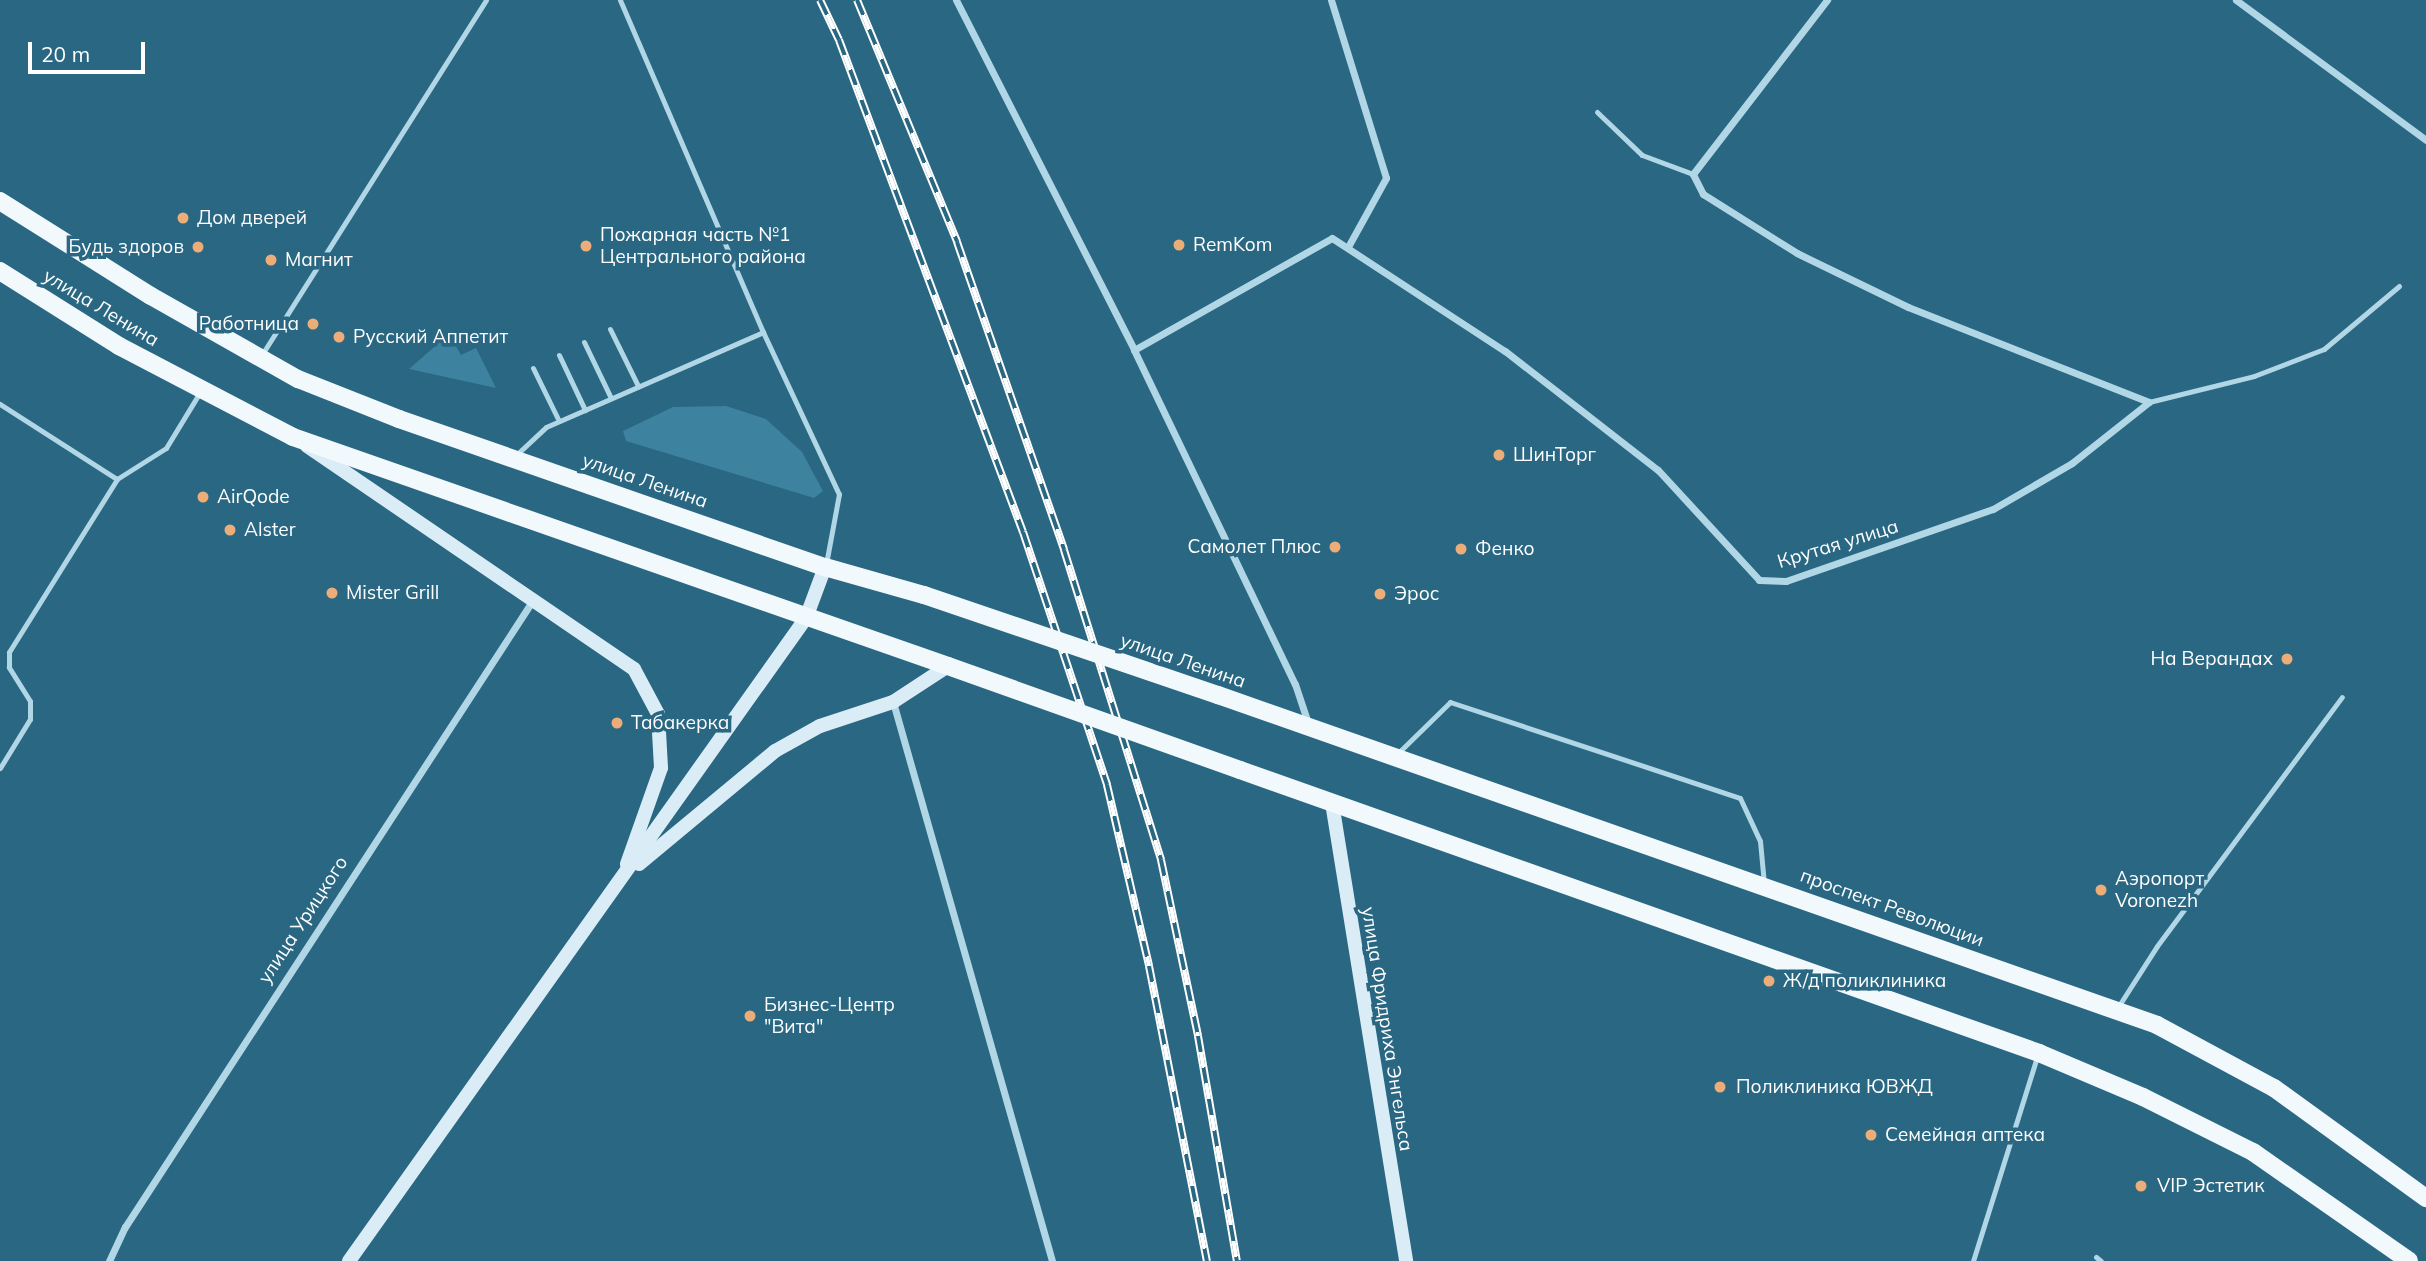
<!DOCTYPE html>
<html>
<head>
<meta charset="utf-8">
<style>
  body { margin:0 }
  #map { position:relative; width:2426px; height:1261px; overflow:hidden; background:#296782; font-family:Mulish,sans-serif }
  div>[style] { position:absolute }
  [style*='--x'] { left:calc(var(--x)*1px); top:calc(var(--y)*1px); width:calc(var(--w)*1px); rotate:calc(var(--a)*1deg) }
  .green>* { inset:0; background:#3d829f }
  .lane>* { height:5px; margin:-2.5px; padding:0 2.5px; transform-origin:2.5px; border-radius:2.5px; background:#b1d7e6 }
  .street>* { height:7px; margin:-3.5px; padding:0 3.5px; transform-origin:3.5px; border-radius:3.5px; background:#b1d7e6 }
  .secondary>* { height:14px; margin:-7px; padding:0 7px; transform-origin:7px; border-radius:7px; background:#daedf6 }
  .primary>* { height:18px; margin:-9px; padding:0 9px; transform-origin:9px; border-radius:9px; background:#f2f9fd }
  .rail>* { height:8px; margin-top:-4px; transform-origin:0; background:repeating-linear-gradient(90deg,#296782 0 16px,#fff 0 32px); box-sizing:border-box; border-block:2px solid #fff }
  .primary-bridge>* { height:18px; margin:-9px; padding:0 9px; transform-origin:9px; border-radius:9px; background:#f2f9fd }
  .dots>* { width:19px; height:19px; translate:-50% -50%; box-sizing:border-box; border:4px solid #296782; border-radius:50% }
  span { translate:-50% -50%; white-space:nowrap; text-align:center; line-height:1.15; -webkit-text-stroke:7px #296782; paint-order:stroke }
  .poi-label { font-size:19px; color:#fff }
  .left { translate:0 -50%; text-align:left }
  .right { translate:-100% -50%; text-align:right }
  .street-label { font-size:19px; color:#fff }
  .scale { position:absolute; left:28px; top:42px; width:117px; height:32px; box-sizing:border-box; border:4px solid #fff; border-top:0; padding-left:9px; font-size:21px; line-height:24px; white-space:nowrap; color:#fff; -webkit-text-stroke:5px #296782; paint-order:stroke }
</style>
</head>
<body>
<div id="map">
  <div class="green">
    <div style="clip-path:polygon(449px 334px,461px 355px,476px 348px,496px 388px,409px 369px)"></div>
    <div style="clip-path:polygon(726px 406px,766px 419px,802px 452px,823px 491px,814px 498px,626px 441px,623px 431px,673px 407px)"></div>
  </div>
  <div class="lane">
    <div style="--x:620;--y:0;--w:361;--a:66.7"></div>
    <div style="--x:763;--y:332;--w:179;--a:64.9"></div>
    <div style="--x:839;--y:494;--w:71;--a:100.5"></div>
    <div style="--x:1597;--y:112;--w:62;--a:43.7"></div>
    <div style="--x:1642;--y:155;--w:54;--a:20.4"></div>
    <div style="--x:610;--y:329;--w:64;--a:63.8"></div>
    <div style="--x:584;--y:342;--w:62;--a:64.3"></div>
    <div style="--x:559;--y:355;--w:61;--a:64.7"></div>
    <div style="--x:261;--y:356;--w:421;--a:-57.7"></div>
    <div style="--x:533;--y:368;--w:59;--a:63.9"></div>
    <div style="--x:2149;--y:402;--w:108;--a:-13.9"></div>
    <div style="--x:2254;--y:376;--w:75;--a:-21.1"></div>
    <div style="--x:2324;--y:349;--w:98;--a:-40"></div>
    <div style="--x:0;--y:404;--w:139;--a:32.7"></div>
    <div style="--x:515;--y:456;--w:42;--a:-43.1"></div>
    <div style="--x:546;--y:427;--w:237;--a:-23.6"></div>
    <div style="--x:1398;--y:753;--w:73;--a:-44.4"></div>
    <div style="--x:1450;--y:702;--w:305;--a:18.3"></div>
    <div style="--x:1740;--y:798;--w:47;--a:65.1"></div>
    <div style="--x:1760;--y:841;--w:43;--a:84.7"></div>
    <div style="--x:0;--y:768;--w:57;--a:-58.5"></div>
    <div style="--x:30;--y:719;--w:18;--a:-90"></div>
    <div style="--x:30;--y:701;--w:40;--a:-122"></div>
    <div style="--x:9;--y:667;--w:15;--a:-90"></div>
    <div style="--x:9;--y:652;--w:204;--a:-58"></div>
    <div style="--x:117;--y:479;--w:58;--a:-32.3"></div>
    <div style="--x:166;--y:448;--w:66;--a:-58.7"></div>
    <div style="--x:2118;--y:1007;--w:72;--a:-57.4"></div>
    <div style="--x:2157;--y:946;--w:310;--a:-53.4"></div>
    <div style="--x:2096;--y:1257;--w:6;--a:39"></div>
    <div style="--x:1973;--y:1261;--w:214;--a:-72.6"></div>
  </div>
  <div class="street">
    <div style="--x:956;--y:0;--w:393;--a:63"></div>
    <div style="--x:1134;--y:350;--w:371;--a:64.3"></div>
    <div style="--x:1295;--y:684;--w:41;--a:71.6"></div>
    <div style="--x:1331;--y:0;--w:186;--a:72.8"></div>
    <div style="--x:1386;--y:178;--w:77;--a:118.9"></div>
    <div style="--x:2236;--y:0;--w:236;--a:36.4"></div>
    <div style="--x:1134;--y:350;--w:227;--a:-29.5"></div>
    <div style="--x:1332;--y:238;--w:207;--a:33.2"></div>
    <div style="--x:1505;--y:351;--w:194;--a:37.9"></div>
    <div style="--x:1658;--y:470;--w:149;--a:47.4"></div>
    <div style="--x:1759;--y:580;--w:27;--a:2"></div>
    <div style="--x:1786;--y:581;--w:219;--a:-19.2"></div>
    <div style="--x:1993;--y:509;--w:91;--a:-30.2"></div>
    <div style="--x:2072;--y:463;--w:98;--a:-38.4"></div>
    <div style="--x:2149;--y:402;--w:259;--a:-158.5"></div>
    <div style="--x:1908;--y:307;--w:123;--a:-154.1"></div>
    <div style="--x:1797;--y:253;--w:111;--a:-147.9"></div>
    <div style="--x:1703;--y:194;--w:22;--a:-117"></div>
    <div style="--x:1693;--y:174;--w:220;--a:-52.4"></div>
    <div style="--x:893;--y:702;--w:581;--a:74.12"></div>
    <div style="--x:109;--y:1261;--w:38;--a:-65"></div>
    <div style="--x:125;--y:1227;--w:748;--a:-56.95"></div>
  </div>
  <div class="secondary">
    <div style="--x:307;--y:446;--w:396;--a:34.3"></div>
    <div style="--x:634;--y:669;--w:51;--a:61.9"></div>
    <div style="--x:658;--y:714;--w:54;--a:86.8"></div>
    <div style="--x:661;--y:768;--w:102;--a:109.5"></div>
    <div style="--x:1332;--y:803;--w:464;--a:80.8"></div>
    <div style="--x:639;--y:864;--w:177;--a:-39.7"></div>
    <div style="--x:775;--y:751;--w:51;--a:-29.1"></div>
    <div style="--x:820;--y:726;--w:77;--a:-18.2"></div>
    <div style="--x:893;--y:702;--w:66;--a:-33.2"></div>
    <div style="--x:349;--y:1261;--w:789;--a:-54.6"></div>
    <div style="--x:806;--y:618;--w:54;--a:-69.6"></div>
  </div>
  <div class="primary">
    <div style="--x:0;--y:201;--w:178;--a:32.2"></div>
    <div style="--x:151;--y:296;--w:169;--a:29.5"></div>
    <div style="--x:298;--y:379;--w:109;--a:21.6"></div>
    <div style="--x:399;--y:419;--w:451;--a:19.2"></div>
    <div style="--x:825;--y:567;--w:103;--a:15.8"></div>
    <div style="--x:0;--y:271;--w:141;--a:32.2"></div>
    <div style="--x:119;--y:346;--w:196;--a:27.6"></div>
    <div style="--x:293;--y:437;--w:694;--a:19.27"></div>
    <div style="--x:1218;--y:695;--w:995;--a:19.36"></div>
    <div style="--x:2157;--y:1025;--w:133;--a:28.3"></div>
    <div style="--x:2274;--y:1088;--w:188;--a:35.9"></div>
    <div style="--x:1240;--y:770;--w:848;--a:19.5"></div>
    <div style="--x:2039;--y:1053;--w:113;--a:22.9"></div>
    <div style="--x:2143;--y:1097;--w:123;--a:26.6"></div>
    <div style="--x:2253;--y:1152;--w:190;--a:34.9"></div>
  </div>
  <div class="rail">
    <div style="--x:820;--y:0;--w:44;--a:64.6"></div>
    <div style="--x:839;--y:40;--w:525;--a:69.5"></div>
    <div style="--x:1023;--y:532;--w:267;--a:71.6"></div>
    <div style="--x:1107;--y:785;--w:186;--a:76.9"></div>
    <div style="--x:1149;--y:966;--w:301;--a:78.9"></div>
    <div style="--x:857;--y:0;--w:262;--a:67.5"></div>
    <div style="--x:957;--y:242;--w:326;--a:70.8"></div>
    <div style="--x:1064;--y:550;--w:325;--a:72.6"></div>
    <div style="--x:1161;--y:860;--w:180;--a:78.1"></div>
    <div style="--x:1198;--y:1036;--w:228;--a:80.2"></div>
  </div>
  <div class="primary-bridge">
    <div style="--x:924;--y:595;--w:311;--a:18.8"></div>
    <div style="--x:948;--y:666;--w:310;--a:19.6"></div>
  </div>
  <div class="dots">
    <div style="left:183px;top:218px;background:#edad78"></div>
    <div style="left:1179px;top:245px;background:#edad78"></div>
    <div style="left:586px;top:246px;background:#edad78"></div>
    <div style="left:198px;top:247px;background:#edad78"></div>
    <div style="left:271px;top:260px;background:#edad78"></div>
    <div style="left:313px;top:324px;background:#edad78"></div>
    <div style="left:339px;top:337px;background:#edad78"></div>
    <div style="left:1499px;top:455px;background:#edad78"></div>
    <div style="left:203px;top:497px;background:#edad78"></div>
    <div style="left:230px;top:530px;background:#edad78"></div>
    <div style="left:1335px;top:547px;background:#edad78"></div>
    <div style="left:1461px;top:549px;background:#edad78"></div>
    <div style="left:332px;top:593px;background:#edad78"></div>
    <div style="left:1380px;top:594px;background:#edad78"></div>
    <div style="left:2287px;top:659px;background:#edad78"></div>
    <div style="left:617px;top:723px;background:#edad78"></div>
    <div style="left:2101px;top:890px;background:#edad78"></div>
    <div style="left:1769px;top:981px;background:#edad78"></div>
    <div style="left:750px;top:1016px;background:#edad78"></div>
    <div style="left:1720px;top:1087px;background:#edad78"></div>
    <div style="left:1871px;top:1135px;background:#edad78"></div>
    <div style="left:2141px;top:1186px;background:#edad78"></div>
  </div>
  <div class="poi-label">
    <span class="left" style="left:197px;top:218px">Дом дверей</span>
    <span class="left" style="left:600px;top:246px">Пожарная часть №1<br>Центрального района</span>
    <span class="left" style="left:1193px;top:245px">RemKom</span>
    <span class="right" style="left:184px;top:247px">Будь здоров</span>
    <span class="left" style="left:285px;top:260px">Магнит</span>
    <span class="right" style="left:299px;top:324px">Работница</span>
    <span class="left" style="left:353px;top:337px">Русский Аппетит</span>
    <span class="left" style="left:1513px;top:455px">ШинТорг</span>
    <span class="left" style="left:217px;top:497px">AirQode</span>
    <span class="left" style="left:244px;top:530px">Alster</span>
    <span class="right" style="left:1321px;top:547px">Самолет Плюс</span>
    <span class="left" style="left:1475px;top:549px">Фенко</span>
    <span class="left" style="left:346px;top:593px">Mister Grill</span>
    <span class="left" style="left:1394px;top:594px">Эрос</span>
    <span class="right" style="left:2273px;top:659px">На Верандах</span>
    <span class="left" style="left:631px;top:723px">Табакерка</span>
    <span class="left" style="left:2115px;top:890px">Аэропорт<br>Voronezh</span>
    <span class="left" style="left:1783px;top:981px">Ж/д поликлиника</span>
    <span class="left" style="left:764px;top:1016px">Бизнес-Центр<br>"Вита"</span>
    <span class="left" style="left:1736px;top:1087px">Поликлиника ЮВЖД</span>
    <span class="left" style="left:1885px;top:1135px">Семейная аптека</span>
    <span class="left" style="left:2157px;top:1186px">VIP Эстетик</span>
  </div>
  <div class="street-label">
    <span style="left:101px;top:308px;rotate:31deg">улица Ленина</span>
    <span style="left:645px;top:481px;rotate:19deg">улица Ленина</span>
    <span style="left:1838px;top:544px;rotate:-17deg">Крутая улица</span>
    <span style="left:1183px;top:661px;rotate:19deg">улица Ленина</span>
    <span style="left:1892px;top:908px;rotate:20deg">проспект Революции</span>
    <span style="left:303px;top:920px;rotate:-57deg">улица Урицкого</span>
    <span style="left:1387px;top:1029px;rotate:81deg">улица Фридриха Энгельса</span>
  </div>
  <div class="scale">20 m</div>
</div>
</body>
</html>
